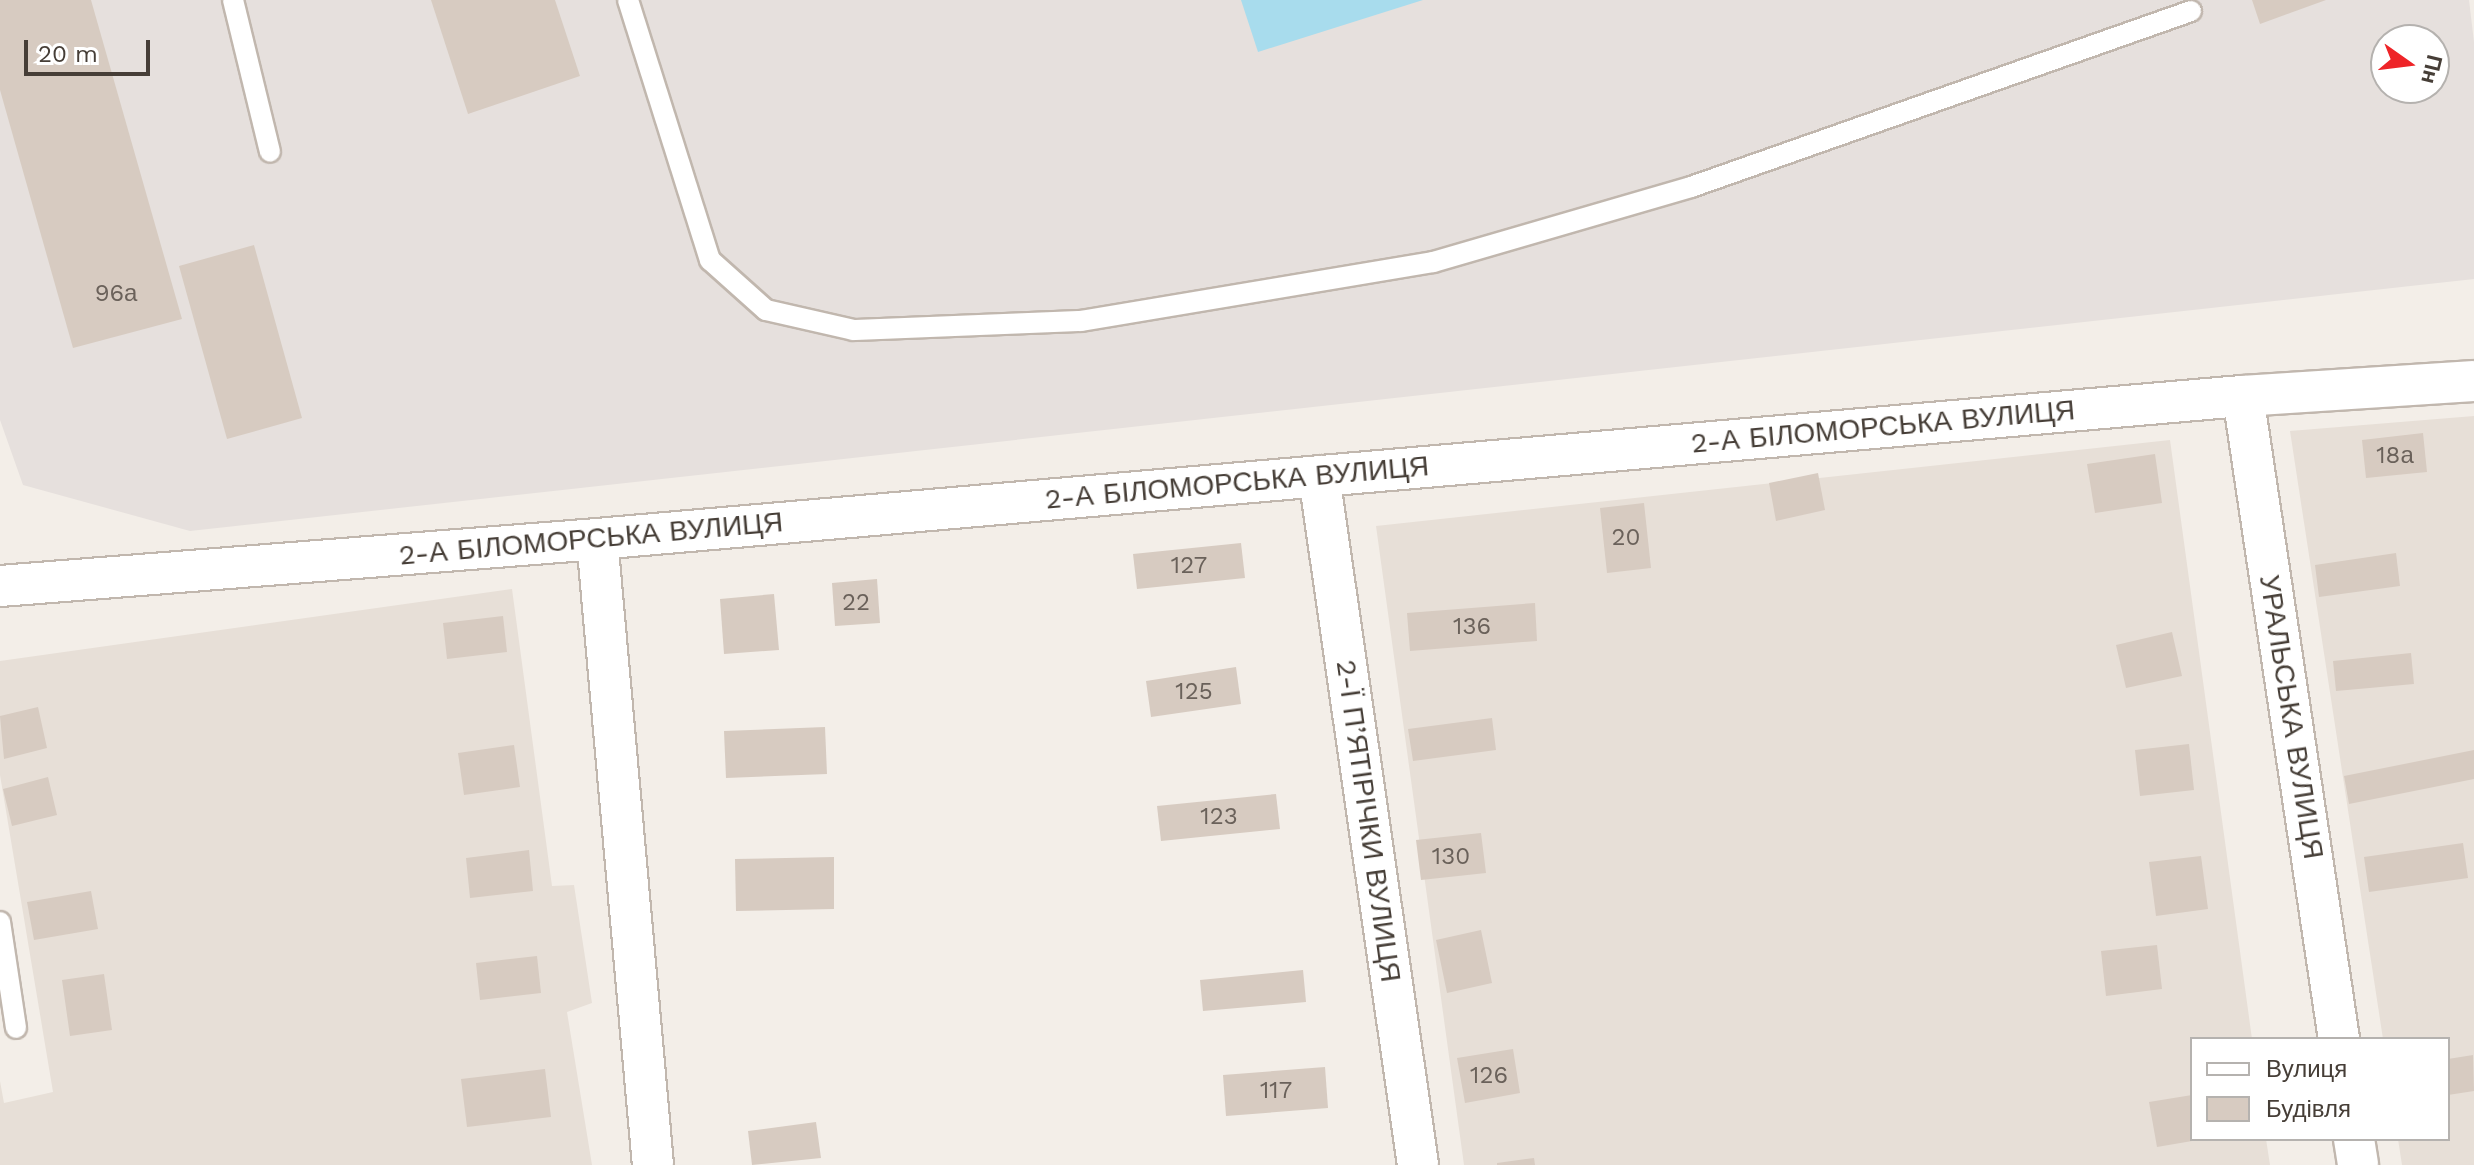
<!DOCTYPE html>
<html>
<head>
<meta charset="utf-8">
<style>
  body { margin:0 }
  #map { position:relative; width:2474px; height:1165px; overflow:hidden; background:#f3eee8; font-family:"Work Sans",sans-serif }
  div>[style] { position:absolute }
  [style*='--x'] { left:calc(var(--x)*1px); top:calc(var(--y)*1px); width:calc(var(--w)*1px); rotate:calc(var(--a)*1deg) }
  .residential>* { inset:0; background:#e7dfd7 }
  .industrial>* { inset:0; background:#e6e0dd }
  .water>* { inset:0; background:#a8dced }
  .building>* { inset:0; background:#d7cbc1 }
  .roads { filter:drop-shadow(2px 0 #c1b7ae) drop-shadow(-2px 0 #c1b7ae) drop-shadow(0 2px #c1b7ae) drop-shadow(0 -2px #c1b7ae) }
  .lane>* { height:20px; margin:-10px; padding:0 10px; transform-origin:10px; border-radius:10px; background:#fff }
  .street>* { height:40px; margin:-20px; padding:0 20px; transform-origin:20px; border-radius:20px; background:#fff }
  span { translate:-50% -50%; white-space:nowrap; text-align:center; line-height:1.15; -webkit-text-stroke:6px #fff; paint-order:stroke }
  .number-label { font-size:24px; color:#6a615a }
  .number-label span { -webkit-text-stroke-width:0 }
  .street-label { font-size:28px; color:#463e37 }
  .legend { position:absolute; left:2190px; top:1037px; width:260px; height:104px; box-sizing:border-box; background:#fff; border:2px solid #b5b2af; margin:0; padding:10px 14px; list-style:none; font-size:24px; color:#463e37 }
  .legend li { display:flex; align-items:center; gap:16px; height:40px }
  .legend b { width:40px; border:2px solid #b5b2af }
  .north { position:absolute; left:2370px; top:24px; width:80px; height:80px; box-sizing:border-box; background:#fff; border:2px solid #b5b2af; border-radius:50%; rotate:104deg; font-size:22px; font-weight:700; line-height:32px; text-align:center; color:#463e37 }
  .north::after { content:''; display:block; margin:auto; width:28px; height:36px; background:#ee2428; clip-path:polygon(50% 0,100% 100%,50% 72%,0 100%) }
  .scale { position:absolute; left:24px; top:40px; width:126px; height:36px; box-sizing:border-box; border:4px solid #463e37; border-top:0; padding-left:10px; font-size:24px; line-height:28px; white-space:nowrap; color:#463e37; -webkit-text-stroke:6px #fff; paint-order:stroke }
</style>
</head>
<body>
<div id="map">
  <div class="residential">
    <div style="clip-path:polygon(2474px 416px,2474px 1165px,2402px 1165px,2398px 1139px,2448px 1139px,2448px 1039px,2383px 1039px,2290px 431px)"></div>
    <div style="clip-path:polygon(2170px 440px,2252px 1039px,2192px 1039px,2192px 1139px,2266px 1139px,2270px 1165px,1464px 1165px,1376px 526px)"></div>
    <div style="clip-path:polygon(512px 589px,552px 886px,574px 885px,592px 1003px,567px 1012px,592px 1165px,0 1165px,0 1081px,4px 1103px,53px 1092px,0 775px,0 661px)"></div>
  </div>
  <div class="industrial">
    <div style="clip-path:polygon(evenodd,0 0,2469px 0,2474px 42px,2474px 279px,190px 531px,23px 485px,0 420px,0 0,2386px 40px,2434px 40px,2434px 88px,2386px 88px,2386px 40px)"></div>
  </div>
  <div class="water">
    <div style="clip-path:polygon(1241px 0,1423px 0,1258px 52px)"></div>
  </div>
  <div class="building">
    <div style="clip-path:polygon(0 0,91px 0,182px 319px,73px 348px,0 90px)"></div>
    <div style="clip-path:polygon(431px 0,555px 0,580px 76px,468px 114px)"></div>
    <div style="clip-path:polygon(2252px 0,2326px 0,2260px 24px)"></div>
    <div style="clip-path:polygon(254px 245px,302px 418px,227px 439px,179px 266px)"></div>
    <div style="clip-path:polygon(2423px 433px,2427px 472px,2366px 478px,2362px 440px)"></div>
    <div style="clip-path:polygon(2155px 454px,2162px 503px,2095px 513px,2087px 464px)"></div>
    <div style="clip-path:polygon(1818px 473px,1825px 510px,1776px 521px,1769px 483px)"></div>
    <div style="clip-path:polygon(1644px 503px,1651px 568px,1607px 573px,1600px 508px)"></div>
    <div style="clip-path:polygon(1241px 543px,1245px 578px,1137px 589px,1133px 554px)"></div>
    <div style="clip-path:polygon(2396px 553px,2400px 586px,2319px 597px,2315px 565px)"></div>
    <div style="clip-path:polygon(877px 579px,880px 623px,835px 626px,832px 583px)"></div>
    <div style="clip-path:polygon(774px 594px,779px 650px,724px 654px,720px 599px)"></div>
    <div style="clip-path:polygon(1535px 603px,1537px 641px,1410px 651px,1407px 613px)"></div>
    <div style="clip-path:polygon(503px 616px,507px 652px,447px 659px,443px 623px)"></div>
    <div style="clip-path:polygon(2172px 632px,2182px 676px,2126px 688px,2116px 645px)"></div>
    <div style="clip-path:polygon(2411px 653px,2414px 684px,2336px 691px,2333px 661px)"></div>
    <div style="clip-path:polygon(1236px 667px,1241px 704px,1151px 717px,1146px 681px)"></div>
    <div style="clip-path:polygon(38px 707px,47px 748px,4px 759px,0 716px)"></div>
    <div style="clip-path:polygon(1492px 718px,1496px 750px,1413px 761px,1408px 729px)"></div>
    <div style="clip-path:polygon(825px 727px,827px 774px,726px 778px,724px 731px)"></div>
    <div style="clip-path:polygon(2189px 744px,2194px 790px,2140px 796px,2135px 750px)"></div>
    <div style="clip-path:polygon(514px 745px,520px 787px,464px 795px,458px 753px)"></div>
    <div style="clip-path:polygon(2474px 750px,2474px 779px,2349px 804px,2344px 776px)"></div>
    <div style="clip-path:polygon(48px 777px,57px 815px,12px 826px,3px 789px)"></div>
    <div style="clip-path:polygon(1276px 794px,1280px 829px,1161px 841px,1157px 806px)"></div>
    <div style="clip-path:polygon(1481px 833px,1486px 873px,1421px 880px,1416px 840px)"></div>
    <div style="clip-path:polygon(2463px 843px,2468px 878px,2369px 892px,2364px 857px)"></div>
    <div style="clip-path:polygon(529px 850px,533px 891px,470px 898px,466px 858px)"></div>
    <div style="clip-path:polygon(2201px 856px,2208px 909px,2156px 916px,2149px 862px)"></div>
    <div style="clip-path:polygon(834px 857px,834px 909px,736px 911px,735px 859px)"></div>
    <div style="clip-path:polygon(91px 891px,98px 929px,34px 940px,27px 902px)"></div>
    <div style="clip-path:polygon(1481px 930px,1492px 983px,1447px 993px,1436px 940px)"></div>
    <div style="clip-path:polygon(2157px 945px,2162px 989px,2106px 996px,2101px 951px)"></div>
    <div style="clip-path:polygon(537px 956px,541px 993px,480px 1000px,476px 963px)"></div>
    <div style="clip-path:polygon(1303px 970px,1306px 1002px,1203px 1011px,1200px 980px)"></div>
    <div style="clip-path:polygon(104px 974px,112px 1030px,70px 1036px,62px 980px)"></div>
    <div style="clip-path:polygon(1513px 1049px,1520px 1093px,1465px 1103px,1457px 1058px)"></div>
    <div style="clip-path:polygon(2473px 1055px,2474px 1091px,2448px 1095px,2448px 1059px)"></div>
    <div style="clip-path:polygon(1325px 1067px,1328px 1108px,1226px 1116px,1223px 1075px)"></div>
    <div style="clip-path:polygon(545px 1069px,551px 1117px,467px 1127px,461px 1079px)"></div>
    <div style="clip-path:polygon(2192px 1095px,2192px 1141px,2157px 1147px,2149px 1102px)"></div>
    <div style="clip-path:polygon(816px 1122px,821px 1158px,752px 1165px,748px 1131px)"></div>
    <div style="clip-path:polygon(1534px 1158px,1535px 1165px,1497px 1165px,1497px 1163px)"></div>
  </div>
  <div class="roads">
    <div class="lane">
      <div style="--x:233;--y:0;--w:156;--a:76.3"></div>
      <div style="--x:628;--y:0;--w:273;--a:72.5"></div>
      <div style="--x:710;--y:260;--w:75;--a:41.8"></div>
      <div style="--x:766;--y:310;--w:89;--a:12.9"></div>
      <div style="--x:853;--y:330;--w:228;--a:-2.3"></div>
      <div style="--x:1081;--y:321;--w:357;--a:-9.5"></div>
      <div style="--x:1433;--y:262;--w:269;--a:-16.2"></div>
      <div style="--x:1691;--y:187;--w:530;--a:-19.39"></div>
      <div style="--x:0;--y:922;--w:107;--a:81.4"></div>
    </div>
    <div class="street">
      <div style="--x:2243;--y:396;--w:650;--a:81.51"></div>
      <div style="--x:1319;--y:476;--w:696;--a:81.82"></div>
      <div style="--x:597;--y:539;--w:628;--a:84.89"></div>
      <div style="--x:0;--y:586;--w:599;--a:-4.5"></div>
      <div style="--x:597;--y:539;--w:1652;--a:-4.97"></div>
      <div style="--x:2243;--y:396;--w:231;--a:-3.7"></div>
      <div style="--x:2354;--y:1139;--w:26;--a:81"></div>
    </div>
  </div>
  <div class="number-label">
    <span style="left:116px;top:294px">96а</span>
    <span style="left:2395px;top:456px">18а</span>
    <span style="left:1626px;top:538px">20</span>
    <span style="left:1189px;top:566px">127</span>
    <span style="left:856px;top:603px">22</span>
    <span style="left:1472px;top:627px">136</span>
    <span style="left:1194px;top:692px">125</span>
    <span style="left:1219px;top:817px">123</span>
    <span style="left:1451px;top:857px">130</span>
    <span style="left:1489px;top:1076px">126</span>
    <span style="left:1276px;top:1091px">117</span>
  </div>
  <div class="street-label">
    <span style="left:1883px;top:427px;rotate:-5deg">2-А БІЛОМОРСЬКА ВУЛИЦЯ</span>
    <span style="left:1237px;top:483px;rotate:-5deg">2-А БІЛОМОРСЬКА ВУЛИЦЯ</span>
    <span style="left:591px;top:539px;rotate:-5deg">2-А БІЛОМОРСЬКА ВУЛИЦЯ</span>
    <span style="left:2291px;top:717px;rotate:81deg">УРАЛЬСЬКА ВУЛИЦЯ</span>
    <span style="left:1368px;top:821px;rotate:82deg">2-Ї П’ЯТІРІЧКИ ВУЛИЦЯ</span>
  </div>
  <ul class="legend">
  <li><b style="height:10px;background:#fff"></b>Вулиця</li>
  <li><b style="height:22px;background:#d7cbc1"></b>Будівля</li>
  </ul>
  <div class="north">Пн</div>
  <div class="scale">20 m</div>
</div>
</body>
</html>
